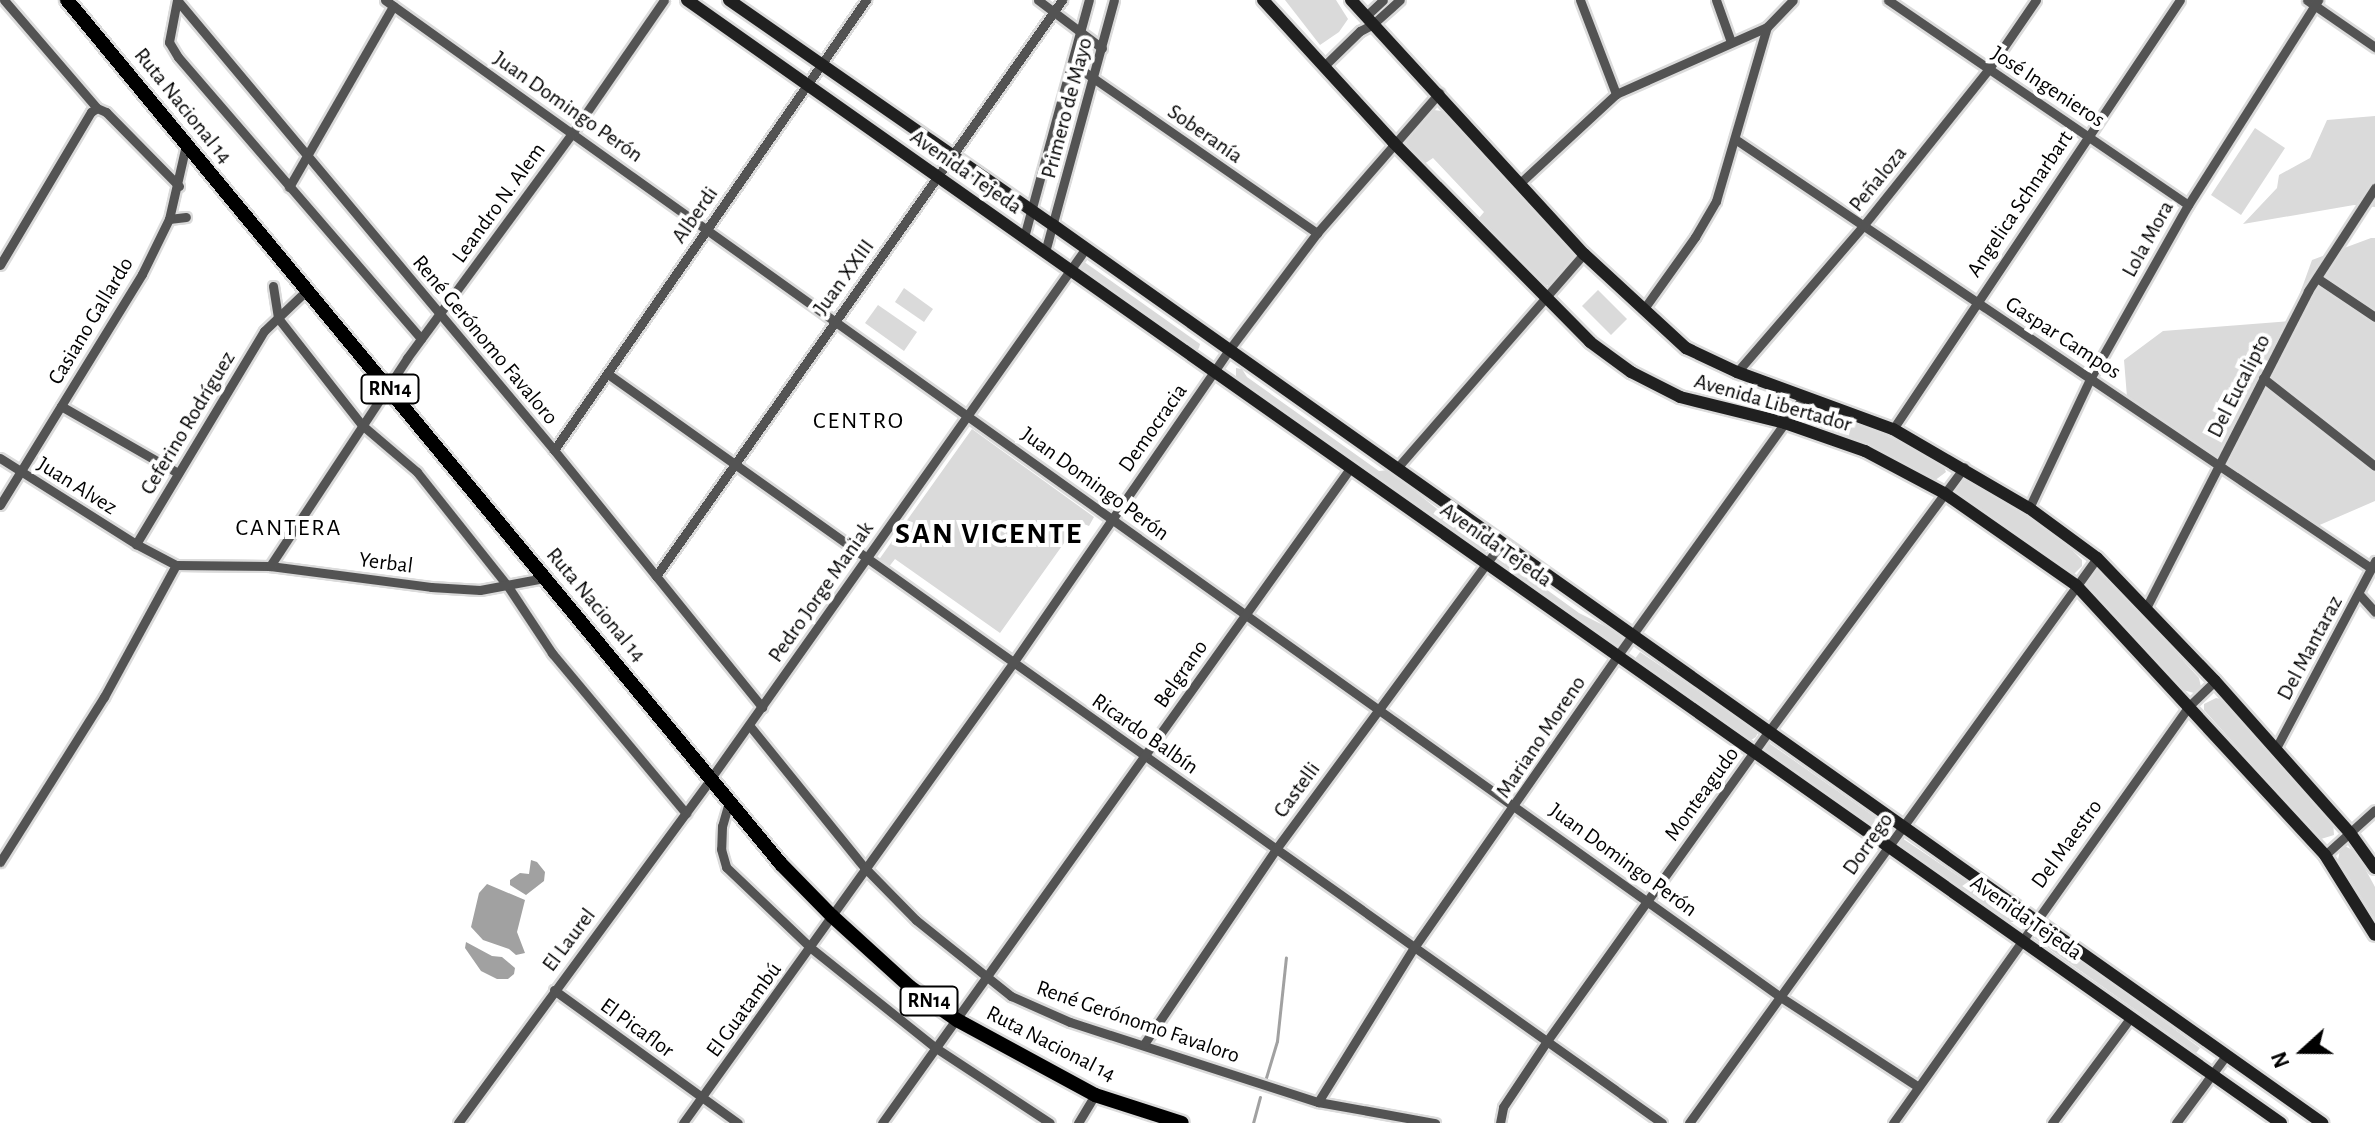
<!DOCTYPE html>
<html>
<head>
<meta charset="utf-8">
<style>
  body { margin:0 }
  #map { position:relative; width:2375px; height:1123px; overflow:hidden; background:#fff; font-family:"Alegreya Sans",sans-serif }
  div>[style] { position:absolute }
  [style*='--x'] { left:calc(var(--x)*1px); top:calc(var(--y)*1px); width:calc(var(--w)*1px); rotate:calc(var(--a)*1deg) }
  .green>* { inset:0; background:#dadada }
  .water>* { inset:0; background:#a1a1a1 }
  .stream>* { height:3px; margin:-1.5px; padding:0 1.5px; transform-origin:1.5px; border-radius:1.5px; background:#a1a1a1 }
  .roads { filter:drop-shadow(2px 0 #dbdbdb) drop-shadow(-2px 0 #dbdbdb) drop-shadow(0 2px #dbdbdb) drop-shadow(0 -2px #dbdbdb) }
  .minor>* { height:9px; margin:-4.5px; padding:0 4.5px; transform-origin:4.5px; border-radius:4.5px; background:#535353 }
  .secondary>* { height:12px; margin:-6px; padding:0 6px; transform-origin:6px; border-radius:6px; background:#202020 }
  .trunk>* { height:14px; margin:-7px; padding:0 7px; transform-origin:7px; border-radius:7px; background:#000 }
  span { translate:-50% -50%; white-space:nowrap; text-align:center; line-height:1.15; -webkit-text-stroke:8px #fff; paint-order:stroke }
  .shield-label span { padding:2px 6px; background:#fff; border:2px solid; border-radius:6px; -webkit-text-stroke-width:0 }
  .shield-label { font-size:20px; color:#000; font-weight:700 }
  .street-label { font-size:22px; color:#000 }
  .neighbourhood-label { font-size:24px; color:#000; letter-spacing:2px }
  .district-label { font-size:30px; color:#000; font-weight:700; letter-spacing:2px }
  .north { position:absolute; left:2263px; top:1011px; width:80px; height:80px; -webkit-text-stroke:6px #fff; paint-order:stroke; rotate:249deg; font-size:22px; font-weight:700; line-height:32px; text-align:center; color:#000 }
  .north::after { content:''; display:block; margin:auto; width:28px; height:36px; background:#000; clip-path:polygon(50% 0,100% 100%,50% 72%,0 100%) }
</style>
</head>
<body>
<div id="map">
  <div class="green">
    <div style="clip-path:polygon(1285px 0,1336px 0,1348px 19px,1339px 32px,1320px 45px)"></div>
    <div style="clip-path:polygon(1434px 110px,1442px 111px,1575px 252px,1575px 257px,1550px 285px,1545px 285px,1479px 218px,1484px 212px,1433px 158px,1424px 164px,1407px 147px,1406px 139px)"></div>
    <div style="clip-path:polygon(2375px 116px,2375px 207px,2354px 205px,2243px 224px,2277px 188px,2279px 175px,2310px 158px,2327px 120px)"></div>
    <div style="clip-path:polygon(2255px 128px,2285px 148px,2241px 215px,2211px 195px)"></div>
    <div style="clip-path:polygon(2371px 238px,2375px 238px,2375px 501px,2315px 527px,2127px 397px,2124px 360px,2163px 331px,2290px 321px,2312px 260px)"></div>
    <div style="clip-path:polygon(1083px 261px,1200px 344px,1199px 348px,1196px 351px,1080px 268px,1078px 264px)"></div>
    <div style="clip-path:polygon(904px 288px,933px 309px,924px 322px,895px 302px)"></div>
    <div style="clip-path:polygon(1598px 290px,1627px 319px,1611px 335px,1582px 306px)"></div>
    <div style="clip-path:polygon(878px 305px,917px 332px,904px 351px,865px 323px)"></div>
    <div style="clip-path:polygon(1236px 368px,1242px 369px,1247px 377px,1379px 471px,1388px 470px,1489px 550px,1482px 553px,1236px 378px)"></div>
    <div style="clip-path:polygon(1804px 408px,1838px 414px,1871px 428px,1942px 463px,1946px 472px,1934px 481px,1845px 435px,1800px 421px)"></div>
    <div style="clip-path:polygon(972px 429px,1094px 517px,1089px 526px,1079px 522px,1000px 633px,895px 559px,888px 568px,878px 561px)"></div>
    <div style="clip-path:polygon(1968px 480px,2028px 516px,2073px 551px,2082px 560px,2082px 566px,2074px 574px,2068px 573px,1974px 509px,1955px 490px,1962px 481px)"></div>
    <div style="clip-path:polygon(1500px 556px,1579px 613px,1607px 627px,1622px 638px,1620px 643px,1615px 647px,1495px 564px)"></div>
    <div style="clip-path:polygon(2096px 571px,2102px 571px,2199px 678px,2201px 687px,2194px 693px,2183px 690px,2091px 593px,2086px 587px,2090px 575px)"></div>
    <div style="clip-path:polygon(1640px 652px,1758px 732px,1756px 737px,1751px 740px,1634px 660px)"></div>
    <div style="clip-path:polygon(2216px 698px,2221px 699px,2333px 822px,2334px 835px,2321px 839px,2316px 835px,2204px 710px,2204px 704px)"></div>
    <div style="clip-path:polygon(1769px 743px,1885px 824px,1885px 832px,1881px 834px,1764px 751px)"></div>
    <div style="clip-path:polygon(1899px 836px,2016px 915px,2015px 922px,2010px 922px,1897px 843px)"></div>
    <div style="clip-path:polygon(2345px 846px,2356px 852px,2375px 887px,2375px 919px,2338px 860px,2340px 850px)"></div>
    <div style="clip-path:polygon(2034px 929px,2074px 955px,2200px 1048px,2196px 1053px,2030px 935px)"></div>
  </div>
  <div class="water">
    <div style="clip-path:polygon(531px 860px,537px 862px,545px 872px,544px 881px,526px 895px,510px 885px,510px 880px,520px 873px,529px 874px)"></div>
    <div style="clip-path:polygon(487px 884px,525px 900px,517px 932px,525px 953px,516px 955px,509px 949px,483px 940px,471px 927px,479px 893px)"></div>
    <div style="clip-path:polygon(466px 942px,492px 956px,502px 957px,515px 968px,514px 974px,508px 979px,497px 979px,481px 971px,465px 948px)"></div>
  </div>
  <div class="stream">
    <div style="--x:1265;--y:1081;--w:42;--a:-73.3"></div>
    <div style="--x:1277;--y:1041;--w:84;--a:-83.9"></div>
    <div style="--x:1253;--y:1123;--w:27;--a:-75"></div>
  </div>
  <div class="roads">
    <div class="minor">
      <div style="--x:4;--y:0;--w:143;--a:49.3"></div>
      <div style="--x:97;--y:108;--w:10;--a:24"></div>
      <div style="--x:106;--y:112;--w:104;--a:45.4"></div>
      <div style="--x:177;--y:0;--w:587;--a:50.04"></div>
      <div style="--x:554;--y:450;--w:331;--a:51"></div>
      <div style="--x:177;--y:0;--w:43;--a:100.8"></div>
      <div style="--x:169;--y:42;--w:17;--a:59"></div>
      <div style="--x:178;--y:57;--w:372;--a:49.2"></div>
      <div style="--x:385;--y:0;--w:1717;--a:35.54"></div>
      <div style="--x:1782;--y:998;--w:161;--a:33.1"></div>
      <div style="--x:1038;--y:0;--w:80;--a:36.9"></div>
      <div style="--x:1580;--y:0;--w:101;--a:69"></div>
      <div style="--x:1716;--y:0;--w:45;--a:70.3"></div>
      <div style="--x:1888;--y:0;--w:363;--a:34.3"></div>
      <div style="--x:2307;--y:0;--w:83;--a:34.7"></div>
      <div style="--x:1366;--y:16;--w:23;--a:-43"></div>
      <div style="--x:1073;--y:64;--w:297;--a:34.7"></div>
      <div style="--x:1325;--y:65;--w:49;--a:-44.2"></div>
      <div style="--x:1360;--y:31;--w:15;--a:-28"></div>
      <div style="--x:1373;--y:24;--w:36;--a:-42"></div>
      <div style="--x:1735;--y:139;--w:767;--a:34"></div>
      <div style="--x:1520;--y:183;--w:131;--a:-42.8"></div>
      <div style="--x:1616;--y:94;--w:165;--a:-23.9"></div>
      <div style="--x:1767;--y:27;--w:37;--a:-46"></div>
      <div style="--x:289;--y:187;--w:209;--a:-60.1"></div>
      <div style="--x:169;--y:219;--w:17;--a:-7"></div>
      <div style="--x:1024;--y:237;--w:246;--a:-74.7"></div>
      <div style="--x:1045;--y:252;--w:261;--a:-74.7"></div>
      <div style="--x:0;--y:265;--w:178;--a:-59.3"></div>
      <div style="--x:91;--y:112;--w:7;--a:-34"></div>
      <div style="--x:2317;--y:278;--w:70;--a:33.9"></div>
      <div style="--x:273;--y:286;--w:32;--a:81"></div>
      <div style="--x:278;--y:318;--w:136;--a:51.9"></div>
      <div style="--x:362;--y:425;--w:72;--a:40.5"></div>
      <div style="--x:417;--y:472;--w:144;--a:51.5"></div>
      <div style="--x:507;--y:585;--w:82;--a:56.5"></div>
      <div style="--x:552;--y:653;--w:209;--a:50.1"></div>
      <div style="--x:306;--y:291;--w:58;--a:136.4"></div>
      <div style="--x:264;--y:331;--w:249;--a:121"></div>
      <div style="--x:136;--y:544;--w:45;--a:27.7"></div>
      <div style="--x:176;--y:565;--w:94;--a:0.6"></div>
      <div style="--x:270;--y:566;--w:162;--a:7.4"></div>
      <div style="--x:431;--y:587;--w:49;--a:3.5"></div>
      <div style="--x:480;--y:590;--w:65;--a:-10.6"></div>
      <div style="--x:1643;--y:310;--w:90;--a:-54.5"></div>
      <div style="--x:1695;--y:237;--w:42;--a:-59.7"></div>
      <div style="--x:1716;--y:201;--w:181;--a:-73.7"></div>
      <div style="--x:1737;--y:372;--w:193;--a:-49.2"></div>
      <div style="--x:1863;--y:226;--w:200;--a:-51.3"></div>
      <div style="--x:1988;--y:70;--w:85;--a:-55.6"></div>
      <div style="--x:608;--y:374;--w:1293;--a:35.4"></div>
      <div style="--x:2263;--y:378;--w:142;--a:38.2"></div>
      <div style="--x:61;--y:406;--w:135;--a:29.8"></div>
      <div style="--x:1893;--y:429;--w:516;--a:-56.22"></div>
      <div style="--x:554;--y:450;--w:548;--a:-55.27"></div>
      <div style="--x:0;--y:458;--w:161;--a:32.3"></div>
      <div style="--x:1397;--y:468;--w:284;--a:-48.9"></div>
      <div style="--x:0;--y:505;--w:271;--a:-58.4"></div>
      <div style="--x:142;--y:274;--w:61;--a:-63.9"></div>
      <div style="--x:169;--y:219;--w:76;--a:-77.1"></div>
      <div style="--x:2029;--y:508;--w:145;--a:-64.7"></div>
      <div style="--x:2091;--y:377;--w:197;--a:-60.6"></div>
      <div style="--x:2188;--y:205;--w:243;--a:-57.6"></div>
      <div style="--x:270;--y:566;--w:249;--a:-56.6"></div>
      <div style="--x:407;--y:358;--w:280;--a:-53.7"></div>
      <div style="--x:573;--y:132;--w:160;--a:-55.4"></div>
      <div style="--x:656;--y:576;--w:705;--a:-54.82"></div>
      <div style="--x:2359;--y:594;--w:24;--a:48"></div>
      <div style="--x:2146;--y:608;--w:356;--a:-62.9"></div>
      <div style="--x:2308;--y:291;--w:123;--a:-57"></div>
      <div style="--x:749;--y:725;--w:183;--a:51"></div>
      <div style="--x:864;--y:867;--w:74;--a:45.5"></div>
      <div style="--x:916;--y:920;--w:122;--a:38.7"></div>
      <div style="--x:1011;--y:996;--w:64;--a:23.8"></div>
      <div style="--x:1070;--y:1022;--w:261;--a:17.9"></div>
      <div style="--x:1318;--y:1102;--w:119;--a:10.2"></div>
      <div style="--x:2275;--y:750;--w:214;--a:-62.1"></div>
      <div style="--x:729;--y:802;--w:25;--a:106"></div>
      <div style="--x:722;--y:826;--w:23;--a:92"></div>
      <div style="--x:721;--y:849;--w:19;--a:74"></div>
      <div style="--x:726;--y:867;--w:117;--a:43.6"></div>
      <div style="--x:811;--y:948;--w:160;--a:38.7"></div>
      <div style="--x:936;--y:1048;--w:136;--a:33.3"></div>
      <div style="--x:2325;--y:855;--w:67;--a:-42"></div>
      <div style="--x:0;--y:862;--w:195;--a:-57.8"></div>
      <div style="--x:104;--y:697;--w:150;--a:-61.4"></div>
      <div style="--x:554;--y:990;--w:227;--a:35.9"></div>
      <div style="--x:1144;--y:1044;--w:235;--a:-55.9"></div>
      <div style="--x:1276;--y:849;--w:379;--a:-53.6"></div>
      <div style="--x:1318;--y:1102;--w:180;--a:-58.2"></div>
      <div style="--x:1413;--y:949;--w:358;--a:-55.1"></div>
      <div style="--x:1618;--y:655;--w:317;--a:-54.3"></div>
      <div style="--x:458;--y:1123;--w:428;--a:-53.7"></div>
      <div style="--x:711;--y:778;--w:649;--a:-54.72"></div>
      <div style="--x:683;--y:1123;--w:566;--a:-54.34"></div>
      <div style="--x:1013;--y:663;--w:379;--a:-55.4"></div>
      <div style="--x:1228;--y:351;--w:148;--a:-53"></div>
      <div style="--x:1317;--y:233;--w:186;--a:-48.9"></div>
      <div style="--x:882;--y:1123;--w:806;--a:-54.44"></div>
      <div style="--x:1078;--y:1123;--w:33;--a:-59"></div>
      <div style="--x:1500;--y:1123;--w:16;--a:-79"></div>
      <div style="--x:1503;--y:1107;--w:79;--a:-56.3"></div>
      <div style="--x:1547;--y:1041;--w:381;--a:-54.4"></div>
      <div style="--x:1769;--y:731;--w:328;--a:-53.5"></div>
      <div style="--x:1689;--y:1123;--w:697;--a:-54.17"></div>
      <div style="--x:1893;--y:1123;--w:511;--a:-54.63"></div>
      <div style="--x:2189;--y:706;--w:36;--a:-44"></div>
      <div style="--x:2052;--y:1123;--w:132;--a:-53.3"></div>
      <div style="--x:2176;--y:1123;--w:82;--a:-53.4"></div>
    </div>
    <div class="secondary">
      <div style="--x:687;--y:0;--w:1950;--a:35.17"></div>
      <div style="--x:729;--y:0;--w:394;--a:34.8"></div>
      <div style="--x:1053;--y:225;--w:1555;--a:35.28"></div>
      <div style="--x:1263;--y:0;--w:193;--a:47.5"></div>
      <div style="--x:1393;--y:142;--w:281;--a:45.4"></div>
      <div style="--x:1590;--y:342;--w:51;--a:36.2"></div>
      <div style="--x:1631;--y:372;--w:55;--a:27"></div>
      <div style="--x:1680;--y:397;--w:108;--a:13.9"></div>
      <div style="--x:1785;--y:423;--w:85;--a:19.3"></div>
      <div style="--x:1865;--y:451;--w:89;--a:28"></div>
      <div style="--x:1944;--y:493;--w:161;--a:34.9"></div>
      <div style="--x:2076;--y:585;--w:367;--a:47.3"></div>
      <div style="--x:2325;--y:855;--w:94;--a:58"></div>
      <div style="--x:1351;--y:0;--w:345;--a:47.5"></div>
      <div style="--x:1584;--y:254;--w:139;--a:42.7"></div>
      <div style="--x:1686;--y:348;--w:56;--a:25.2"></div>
      <div style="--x:1737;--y:372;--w:166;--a:20.1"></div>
      <div style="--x:1893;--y:429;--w:157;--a:30.2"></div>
      <div style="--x:2029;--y:508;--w:84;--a:36.3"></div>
      <div style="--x:2097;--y:558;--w:170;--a:46.2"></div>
      <div style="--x:2215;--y:681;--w:203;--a:48.4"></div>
      <div style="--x:2350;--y:833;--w:43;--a:54.5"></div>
    </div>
    <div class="trunk">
      <div style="--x:67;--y:0;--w:1121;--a:50.43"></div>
      <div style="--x:781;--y:864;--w:73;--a:45.6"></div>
      <div style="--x:832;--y:916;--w:105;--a:42.3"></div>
      <div style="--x:910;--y:987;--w:57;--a:35.1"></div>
      <div style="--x:957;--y:1020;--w:157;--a:28.5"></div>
      <div style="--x:1095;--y:1095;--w:91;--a:17.8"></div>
    </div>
  </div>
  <div class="shield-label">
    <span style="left:390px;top:389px">RN14</span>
    <span style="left:929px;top:1001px">RN14</span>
  </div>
  <div class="street-label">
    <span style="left:2048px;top:87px;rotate:33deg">José Ingenieros</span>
    <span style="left:183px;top:106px;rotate:51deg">Ruta Nacional 14</span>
    <span style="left:568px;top:107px;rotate:35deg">Juan Domingo Perón</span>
    <span style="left:1067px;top:108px;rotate:-75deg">Primero de Mayo</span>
    <span style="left:1205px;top:134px;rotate:35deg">Soberanía</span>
    <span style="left:966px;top:172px;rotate:35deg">Avenida Tejeda</span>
    <span style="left:1878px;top:179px;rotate:-51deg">Peñaloza</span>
    <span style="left:499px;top:203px;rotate:-54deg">Leandro N. Alem</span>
    <span style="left:2020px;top:204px;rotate:-56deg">Angelica Schnarbart</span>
    <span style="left:695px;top:215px;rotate:-55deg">Alberdi</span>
    <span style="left:2148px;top:239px;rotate:-61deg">Lola Mora</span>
    <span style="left:844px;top:277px;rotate:-54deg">Juan XXIII</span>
    <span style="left:91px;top:321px;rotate:-59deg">Casiano Gallardo</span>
    <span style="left:2063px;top:338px;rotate:33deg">Gaspar Campos</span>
    <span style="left:485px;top:340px;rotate:50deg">René Gerónomo Favaloro</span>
    <span style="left:2239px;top:386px;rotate:-63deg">Del Eucalipto</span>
    <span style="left:1773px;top:403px;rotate:16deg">Avenida Libertador</span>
    <span style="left:188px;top:423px;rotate:-59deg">Ceferino Rodríguez</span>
    <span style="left:1153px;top:428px;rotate:-55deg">Democracia</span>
    <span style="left:1095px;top:484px;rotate:36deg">Juan Domingo Perón</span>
    <span style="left:77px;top:486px;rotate:32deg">Juan Alvez</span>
    <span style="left:1496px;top:545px;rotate:35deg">Avenida Tejeda</span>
    <span style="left:386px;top:563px;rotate:7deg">Yerbal</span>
    <span style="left:821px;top:592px;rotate:-55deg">Pedro Jorge Maniak</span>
    <span style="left:596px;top:605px;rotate:50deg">Ruta Nacional 14</span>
    <span style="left:2310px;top:648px;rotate:-62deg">Del Mantaraz</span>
    <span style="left:1181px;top:674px;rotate:-55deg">Belgrano</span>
    <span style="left:1145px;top:734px;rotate:35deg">Ricardo Balbín</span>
    <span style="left:1541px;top:737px;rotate:-56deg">Mariano Moreno</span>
    <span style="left:1297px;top:790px;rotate:-54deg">Castelli</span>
    <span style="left:1702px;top:794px;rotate:-54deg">Monteagudo</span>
    <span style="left:1868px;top:844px;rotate:-55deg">Dorrego</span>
    <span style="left:2067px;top:844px;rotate:-54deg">Del Maestro</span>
    <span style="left:1623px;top:860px;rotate:36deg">Juan Domingo Perón</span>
    <span style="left:2026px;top:918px;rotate:35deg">Avenida Tejeda</span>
    <span style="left:569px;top:940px;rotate:-53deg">El Laurel</span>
    <span style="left:744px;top:1010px;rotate:-54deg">El Guatambú</span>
    <span style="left:1138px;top:1022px;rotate:19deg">René Gerónomo Favaloro</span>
    <span style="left:637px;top:1028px;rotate:36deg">El Picaflor</span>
    <span style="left:1051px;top:1044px;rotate:27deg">Ruta Nacional 14</span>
  </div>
  <div class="neighbourhood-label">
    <span style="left:859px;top:422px">CENTRO</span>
    <span style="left:289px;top:529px">CANTERA</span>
  </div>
  <div class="district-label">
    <span style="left:989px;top:534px">SAN VICENTE</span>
  </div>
  <div class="north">N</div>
</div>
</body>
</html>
